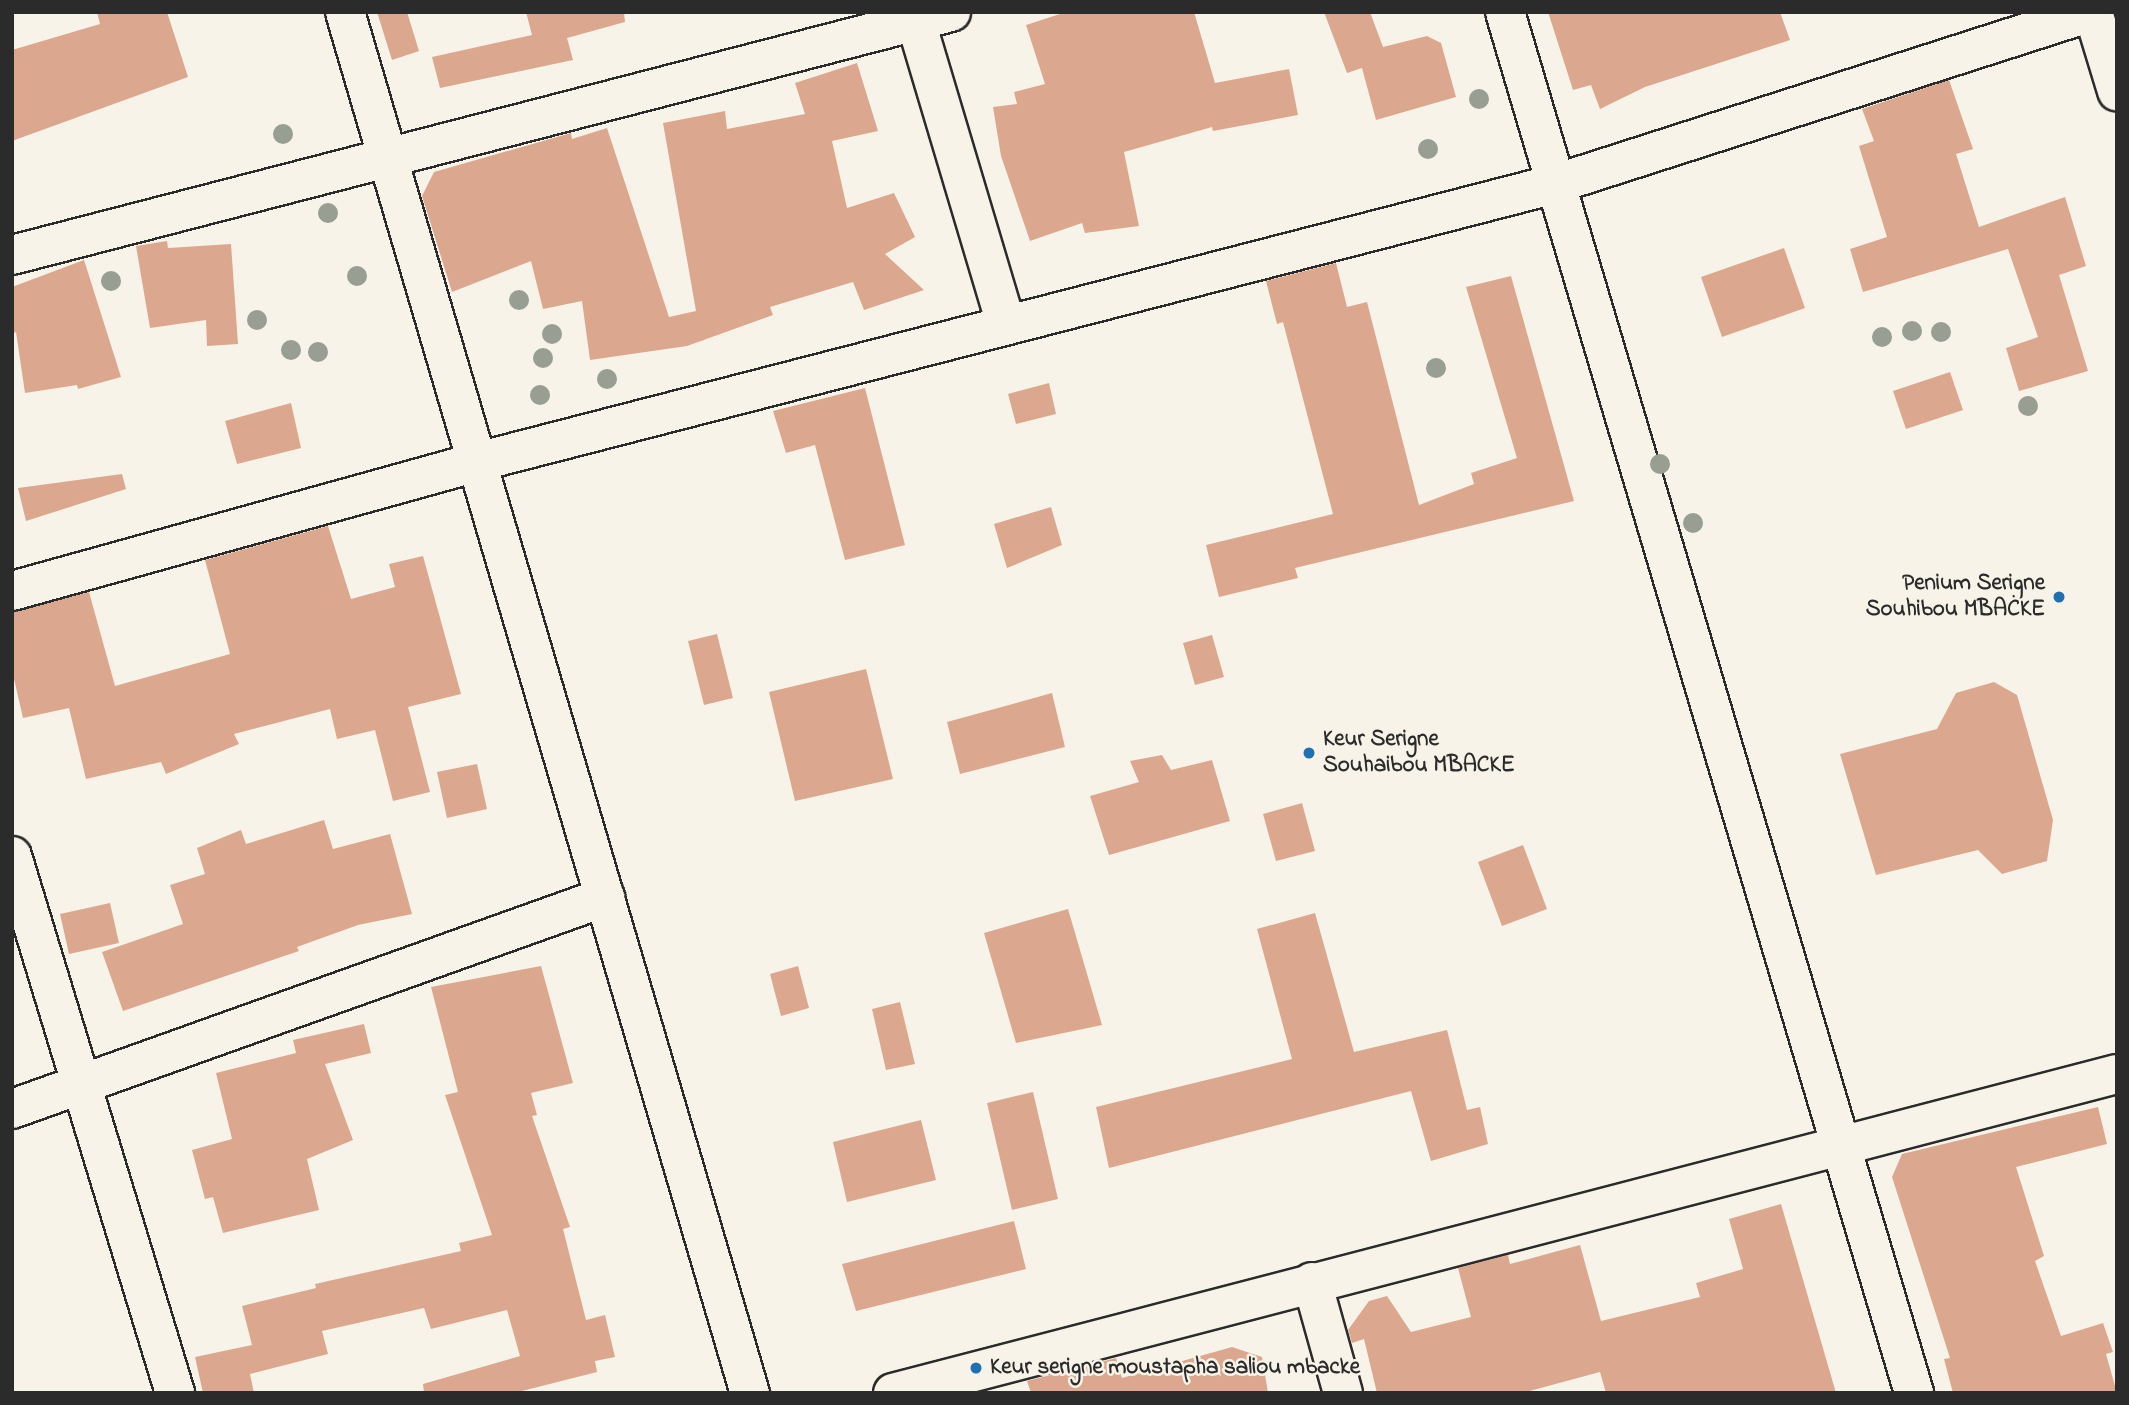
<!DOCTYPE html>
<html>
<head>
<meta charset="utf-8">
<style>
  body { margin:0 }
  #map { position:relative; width:2129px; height:1405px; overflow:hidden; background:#f7f3e8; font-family:"Indie Flower",sans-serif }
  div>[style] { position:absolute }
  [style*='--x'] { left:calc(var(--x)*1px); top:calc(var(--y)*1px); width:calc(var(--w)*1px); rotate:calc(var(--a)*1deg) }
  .building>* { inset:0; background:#dba88f }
  .roads { filter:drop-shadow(2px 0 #2b2b2b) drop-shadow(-2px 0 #2b2b2b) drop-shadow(0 2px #2b2b2b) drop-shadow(0 -2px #2b2b2b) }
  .minor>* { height:38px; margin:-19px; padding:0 19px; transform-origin:19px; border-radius:19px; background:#f7f3e8 }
  .trees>* { width:20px; height:20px; margin:-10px; border-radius:50%; background:#989e91 }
  .dots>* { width:19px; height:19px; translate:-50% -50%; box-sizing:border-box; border:4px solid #f7f3e8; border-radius:50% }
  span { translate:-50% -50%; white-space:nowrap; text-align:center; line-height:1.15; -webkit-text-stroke:5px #f7f3e8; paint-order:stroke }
  .poi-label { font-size:23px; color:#2b2b2b; font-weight:700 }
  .right { translate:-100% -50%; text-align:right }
  .left { translate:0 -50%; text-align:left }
  .frame { position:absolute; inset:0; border:14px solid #2b2b2b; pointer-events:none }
</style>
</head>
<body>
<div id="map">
  <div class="building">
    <div style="clip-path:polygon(97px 12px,167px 12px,188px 77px,12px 141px,12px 50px,100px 24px)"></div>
    <div style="clip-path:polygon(377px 12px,407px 12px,419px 51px,392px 60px)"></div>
    <div style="clip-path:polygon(526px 12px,624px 12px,625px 22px,567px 38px,573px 60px,440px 88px,432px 57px,532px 35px)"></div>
    <div style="clip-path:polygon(1066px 12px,1194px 12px,1215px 83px,1289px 69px,1298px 115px,1213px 131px,1212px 127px,1124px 152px,1139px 226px,1085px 233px,1082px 223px,1030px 241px,1001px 156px,993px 107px,1017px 104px,1014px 92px,1045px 84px,1026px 25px)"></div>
    <div style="clip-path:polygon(1324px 12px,1370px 12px,1383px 47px,1427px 36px,1441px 43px,1456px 97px,1376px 120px,1362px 68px,1347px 73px)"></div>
    <div style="clip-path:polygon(1548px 12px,1780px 12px,1790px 40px,1645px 87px,1600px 109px,1591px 85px,1573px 90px)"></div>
    <div style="clip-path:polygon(857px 63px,878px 131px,832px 141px,847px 208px,894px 193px,915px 237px,885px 254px,924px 290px,864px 310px,853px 282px,770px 307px,773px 315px,687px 346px,590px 360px,582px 301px,543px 309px,531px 261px,452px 292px,422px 196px,434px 172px,571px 133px,572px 139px,607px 128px,669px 317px,696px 311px,663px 123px,725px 111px,727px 129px,805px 114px,795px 83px)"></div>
    <div style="clip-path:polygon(1949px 80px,1973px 149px,1956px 154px,1979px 227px,2065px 197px,2086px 266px,2059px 275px,2088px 371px,2019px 391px,2006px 348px,2038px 337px,2008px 249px,1863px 292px,1850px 249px,1887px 237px,1859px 146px,1874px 141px,1862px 109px)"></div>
    <div style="clip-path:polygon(167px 241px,168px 248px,231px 244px,238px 344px,207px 346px,206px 320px,150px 328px,136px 246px)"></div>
    <div style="clip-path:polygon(1784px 248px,1805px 308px,1722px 337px,1701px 277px)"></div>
    <div style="clip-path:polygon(84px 260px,121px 377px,78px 389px,77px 385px,25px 393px,16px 332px,12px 334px,12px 287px)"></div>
    <div style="clip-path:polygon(1336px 263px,1347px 307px,1367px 302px,1419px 505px,1474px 484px,1471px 473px,1517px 458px,1466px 287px,1511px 276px,1574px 501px,1295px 568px,1298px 578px,1219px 597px,1206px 545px,1333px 514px,1283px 322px,1277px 324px,1266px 281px)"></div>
    <div style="clip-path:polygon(1950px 372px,1963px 410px,1906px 429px,1893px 391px)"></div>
    <div style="clip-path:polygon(1049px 383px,1056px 414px,1016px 424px,1008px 394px)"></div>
    <div style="clip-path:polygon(865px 388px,905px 545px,845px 560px,815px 445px,786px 453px,773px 411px)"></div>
    <div style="clip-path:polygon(291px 403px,301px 448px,237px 464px,225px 421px)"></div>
    <div style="clip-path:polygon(122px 474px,126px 489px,26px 521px,18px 488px)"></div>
    <div style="clip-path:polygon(1051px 507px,1062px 545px,1007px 568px,994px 524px)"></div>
    <div style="clip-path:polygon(328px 526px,351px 599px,395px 587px,389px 564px,423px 556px,461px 694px,408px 707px,430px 792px,393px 801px,375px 730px,337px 739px,330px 709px,234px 734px,239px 744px,166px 774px,161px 762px,86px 779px,69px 708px,23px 718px,12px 670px,12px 612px,89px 592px,115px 686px,230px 654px,205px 560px)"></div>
    <div style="clip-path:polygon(717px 634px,733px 698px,704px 705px,688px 641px)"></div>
    <div style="clip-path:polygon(1212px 635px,1224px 677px,1195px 685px,1183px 643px)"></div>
    <div style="clip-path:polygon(866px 669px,893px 779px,795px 801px,769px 692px)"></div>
    <div style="clip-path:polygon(1994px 682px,2017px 695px,2053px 820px,2047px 861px,2002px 874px,1978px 850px,1876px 875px,1840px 754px,1937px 729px,1956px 693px)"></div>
    <div style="clip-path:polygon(1052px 693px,1065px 747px,960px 774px,947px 722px)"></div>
    <div style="clip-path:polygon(1162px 755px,1171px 770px,1212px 760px,1230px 821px,1109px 855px,1090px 796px,1139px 782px,1130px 761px)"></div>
    <div style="clip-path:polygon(477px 764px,487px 809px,447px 818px,437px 772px)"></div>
    <div style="clip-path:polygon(1302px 803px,1315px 851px,1276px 861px,1263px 814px)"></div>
    <div style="clip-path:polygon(324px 820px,333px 849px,390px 834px,412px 914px,358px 925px,297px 947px,299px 951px,123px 1011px,102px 952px,183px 924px,170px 885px,205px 874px,197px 848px,241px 830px,246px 844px)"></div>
    <div style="clip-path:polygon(1523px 845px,1547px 909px,1502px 926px,1478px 862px)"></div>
    <div style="clip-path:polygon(110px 903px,119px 943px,69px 954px,60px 914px)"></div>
    <div style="clip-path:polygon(1068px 909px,1102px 1025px,1016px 1043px,984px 933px)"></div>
    <div style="clip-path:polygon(1315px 913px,1354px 1052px,1447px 1030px,1467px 1110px,1480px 1107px,1488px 1144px,1431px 1161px,1411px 1091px,1109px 1168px,1096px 1107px,1292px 1059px,1257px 929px)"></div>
    <div style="clip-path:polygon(541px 966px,573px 1083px,531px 1093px,537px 1115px,532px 1116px,570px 1227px,563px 1229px,586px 1320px,605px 1315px,615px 1357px,595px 1361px,597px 1372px,514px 1393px,424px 1393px,423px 1384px,520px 1356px,507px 1310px,431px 1329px,424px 1308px,322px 1331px,328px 1354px,250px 1374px,254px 1393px,203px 1393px,195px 1357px,252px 1345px,242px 1306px,316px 1288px,315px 1284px,461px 1251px,459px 1243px,492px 1235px,445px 1095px,458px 1092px,431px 987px)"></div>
    <div style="clip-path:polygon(798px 966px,809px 1008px,781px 1016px,770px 974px)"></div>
    <div style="clip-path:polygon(900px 1002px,915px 1064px,886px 1070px,872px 1009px)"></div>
    <div style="clip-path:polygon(364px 1024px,371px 1053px,325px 1064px,353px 1140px,307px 1159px,319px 1210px,223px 1233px,213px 1197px,205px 1199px,192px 1150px,232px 1139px,216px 1073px,296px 1053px,293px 1040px)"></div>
    <div style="clip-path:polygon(1033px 1092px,1058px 1199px,1012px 1210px,987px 1103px)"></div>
    <div style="clip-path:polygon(2098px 1107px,2107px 1144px,2016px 1167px,2044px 1256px,2035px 1261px,2061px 1336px,2103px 1323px,2113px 1352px,2106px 1354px,2117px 1393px,1953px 1393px,1944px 1359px,1950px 1358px,1892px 1177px,1902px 1154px)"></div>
    <div style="clip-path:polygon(921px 1120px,936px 1180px,847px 1202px,833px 1142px)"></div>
    <div style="clip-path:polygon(1781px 1204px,1836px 1393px,1606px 1393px,1600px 1372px,1522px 1393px,1377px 1393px,1364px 1339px,1352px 1343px,1348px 1330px,1369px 1301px,1387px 1296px,1411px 1332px,1471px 1317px,1458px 1268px,1508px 1255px,1510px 1264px,1580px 1245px,1601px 1321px,1700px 1297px,1696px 1283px,1743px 1269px,1729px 1219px)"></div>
    <div style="clip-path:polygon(1014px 1221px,1026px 1269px,856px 1311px,842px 1264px)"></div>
    <div style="clip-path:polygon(1232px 1347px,1262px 1357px,1268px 1393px,1031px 1393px,1027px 1381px,1116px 1358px,1122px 1378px)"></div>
  </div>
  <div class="roads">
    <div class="minor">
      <div style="--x:345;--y:12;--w:1439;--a:73.66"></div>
      <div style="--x:913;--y:12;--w:326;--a:73.4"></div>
      <div style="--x:1505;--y:12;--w:1440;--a:73.5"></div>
      <div style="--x:2093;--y:12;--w:83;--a:73.1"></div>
      <div style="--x:12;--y:255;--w:970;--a:-14.51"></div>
      <div style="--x:12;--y:591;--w:483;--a:-15.5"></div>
      <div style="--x:477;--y:462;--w:1113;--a:-14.46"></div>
      <div style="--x:1555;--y:184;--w:563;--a:-17.79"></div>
      <div style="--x:12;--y:856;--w:561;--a:73.11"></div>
      <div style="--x:12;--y:1109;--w:630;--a:-19.67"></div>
      <div style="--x:1312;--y:1282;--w:115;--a:74.4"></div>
      <div style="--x:893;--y:1393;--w:1265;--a:-14.61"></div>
    </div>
  </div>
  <div class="trees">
    <div style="left:1479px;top:99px"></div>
    <div style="left:283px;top:134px"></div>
    <div style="left:1428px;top:149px"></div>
    <div style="left:328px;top:213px"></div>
    <div style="left:357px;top:276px"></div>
    <div style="left:111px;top:281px"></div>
    <div style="left:519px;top:300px"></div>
    <div style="left:257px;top:320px"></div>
    <div style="left:1912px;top:331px"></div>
    <div style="left:1941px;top:332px"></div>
    <div style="left:552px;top:334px"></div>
    <div style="left:1882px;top:337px"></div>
    <div style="left:291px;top:350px"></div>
    <div style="left:318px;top:352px"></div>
    <div style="left:543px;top:358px"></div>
    <div style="left:1436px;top:368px"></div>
    <div style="left:607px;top:379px"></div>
    <div style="left:540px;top:395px"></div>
    <div style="left:2028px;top:406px"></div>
    <div style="left:1660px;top:464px"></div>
    <div style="left:1693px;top:523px"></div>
  </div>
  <div class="dots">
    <div style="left:2059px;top:597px;background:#1f6fb2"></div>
    <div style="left:1309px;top:753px;background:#1f6fb2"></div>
    <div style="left:976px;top:1368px;background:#1f6fb2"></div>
  </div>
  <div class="poi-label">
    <span class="right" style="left:2045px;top:597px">Penium Serigne<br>Souhibou MBACKE</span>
    <span class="left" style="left:1323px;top:753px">Keur Serigne<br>Souhaibou MBACKE</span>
    <span class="left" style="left:990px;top:1368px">Keur serigne moustapha saliou mbacke</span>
  </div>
  <div class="frame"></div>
</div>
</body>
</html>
